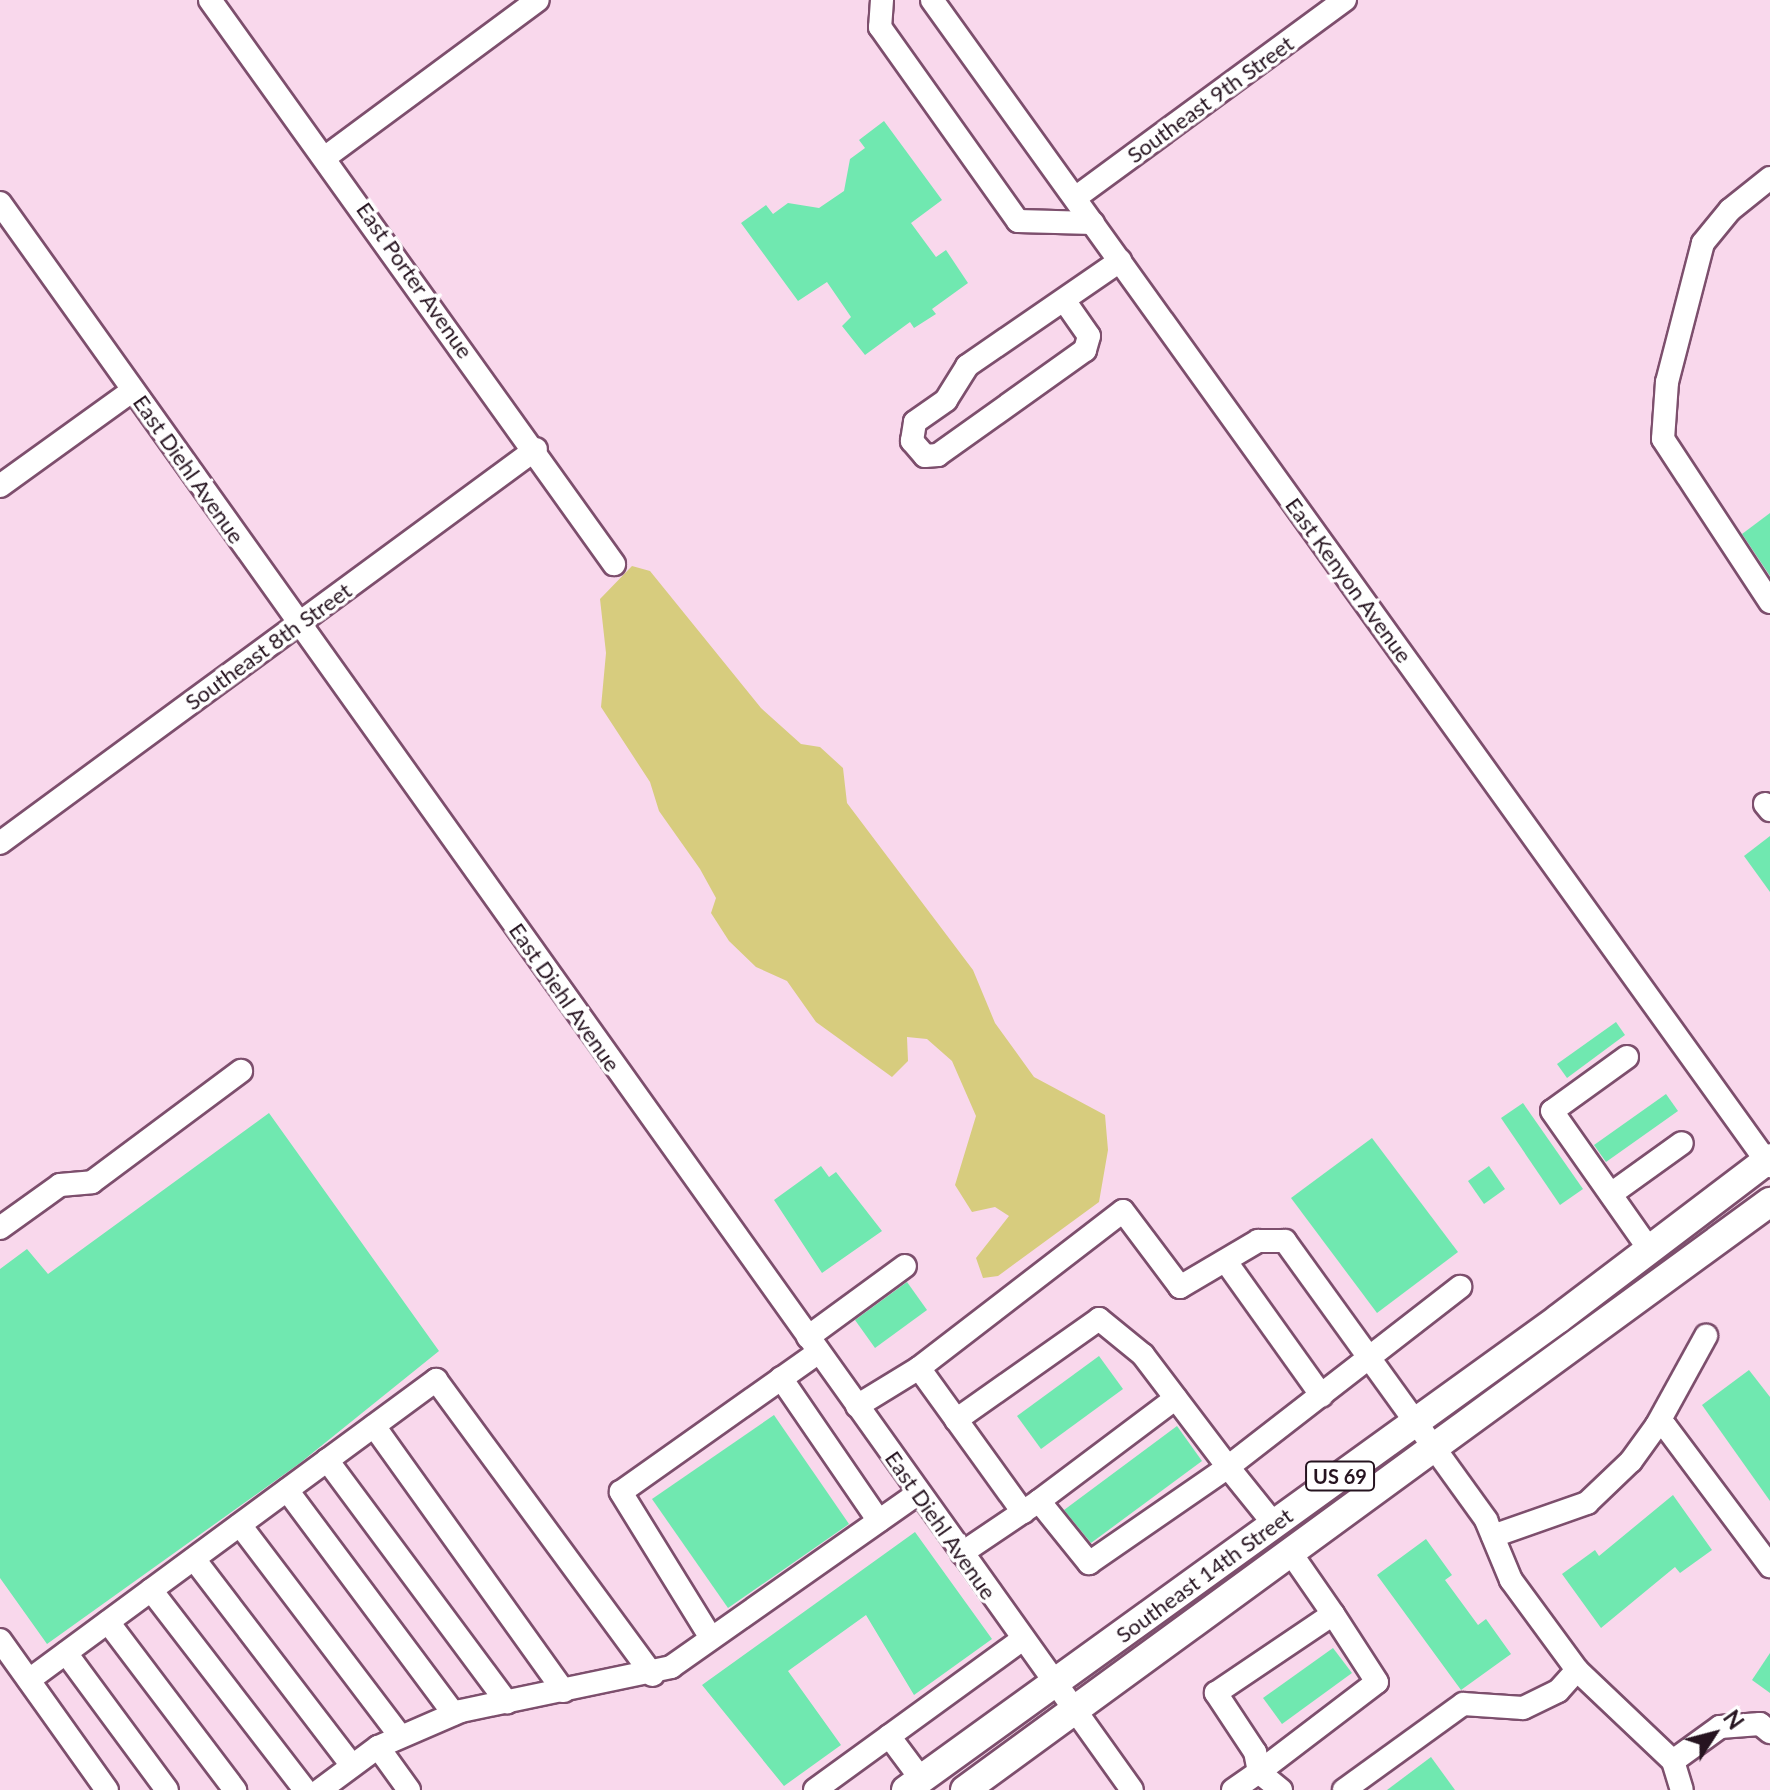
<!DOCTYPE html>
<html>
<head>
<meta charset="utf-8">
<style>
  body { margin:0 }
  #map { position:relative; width:1770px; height:1790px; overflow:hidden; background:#f9d8ec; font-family:Lato,sans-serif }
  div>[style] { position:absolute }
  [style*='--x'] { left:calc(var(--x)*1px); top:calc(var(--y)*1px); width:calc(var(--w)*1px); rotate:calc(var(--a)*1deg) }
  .green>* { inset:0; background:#d7cc7e }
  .building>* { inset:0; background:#70e8b0 }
  .roads { filter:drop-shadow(2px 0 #7d4f6d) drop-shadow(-2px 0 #7d4f6d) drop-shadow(0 2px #7d4f6d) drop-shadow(0 -2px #7d4f6d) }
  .minor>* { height:22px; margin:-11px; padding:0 11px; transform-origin:11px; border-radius:11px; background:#fff }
  .major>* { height:28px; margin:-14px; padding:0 14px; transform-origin:14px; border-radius:14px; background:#fff }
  span { translate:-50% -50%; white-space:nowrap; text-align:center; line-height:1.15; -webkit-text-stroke:7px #fff; paint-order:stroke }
  .shield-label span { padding:2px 6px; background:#fff; border:2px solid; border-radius:6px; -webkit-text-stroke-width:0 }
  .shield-label { font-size:20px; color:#261420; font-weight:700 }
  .street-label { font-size:22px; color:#261420 }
  .north { position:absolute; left:1674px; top:1694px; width:80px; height:80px; -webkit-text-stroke:6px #fff; paint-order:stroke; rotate:54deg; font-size:22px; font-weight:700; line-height:32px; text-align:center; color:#261420 }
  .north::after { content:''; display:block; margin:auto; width:28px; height:36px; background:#261420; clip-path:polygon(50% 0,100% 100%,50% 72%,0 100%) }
</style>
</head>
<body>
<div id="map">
  <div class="green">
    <div style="clip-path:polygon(632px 566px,650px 571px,761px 708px,801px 744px,820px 747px,843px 768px,847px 803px,973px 970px,995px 1023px,1034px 1077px,1105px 1115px,1108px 1150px,1099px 1202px,998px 1276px,983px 1278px,976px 1258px,1009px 1216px,995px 1207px,972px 1212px,955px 1185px,976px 1116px,952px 1061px,927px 1039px,907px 1037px,908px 1061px,892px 1077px,816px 1022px,787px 981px,756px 967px,729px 941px,711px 913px,716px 898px,700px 869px,659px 811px,650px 782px,601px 707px,606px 653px,600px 599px)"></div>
  </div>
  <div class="building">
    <div style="clip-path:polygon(884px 121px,942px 200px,911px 223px,936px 257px,946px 250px,968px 283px,932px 309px,936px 314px,914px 328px,910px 322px,865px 355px,842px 326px,851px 317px,827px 282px,798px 301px,741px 223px,766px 205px,773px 214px,788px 203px,819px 208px,844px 191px,850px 159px,865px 148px,859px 140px)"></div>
    <div style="clip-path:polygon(1770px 513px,1770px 576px,1742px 534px)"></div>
    <div style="clip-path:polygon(1770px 836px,1770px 892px,1744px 856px)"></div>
    <div style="clip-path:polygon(1616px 1022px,1625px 1035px,1567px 1078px,1557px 1064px)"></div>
    <div style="clip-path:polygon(1666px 1094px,1678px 1111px,1606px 1162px,1594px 1145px)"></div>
    <div style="clip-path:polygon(1523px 1103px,1583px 1189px,1560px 1205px,1501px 1118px)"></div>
    <div style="clip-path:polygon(269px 1113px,439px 1351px,300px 1463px,47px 1644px,0 1578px,0 1269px,27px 1249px,48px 1274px)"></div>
    <div style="clip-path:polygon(1372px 1138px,1458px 1252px,1377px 1313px,1291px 1198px)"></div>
    <div style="clip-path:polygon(821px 1166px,829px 1177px,836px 1172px,882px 1231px,822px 1273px,774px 1200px)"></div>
    <div style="clip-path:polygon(1489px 1166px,1505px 1189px,1484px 1204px,1468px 1181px)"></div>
    <div style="clip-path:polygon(907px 1282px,927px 1310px,875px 1348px,855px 1320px)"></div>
    <div style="clip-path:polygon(1099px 1356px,1123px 1389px,1041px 1449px,1017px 1416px)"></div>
    <div style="clip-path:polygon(1749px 1370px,1770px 1397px,1770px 1501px,1702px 1405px)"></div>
    <div style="clip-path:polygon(774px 1415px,849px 1524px,728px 1608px,652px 1499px)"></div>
    <div style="clip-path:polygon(1177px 1426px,1202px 1461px,1091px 1543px,1064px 1510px)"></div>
    <div style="clip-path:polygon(1673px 1495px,1712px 1550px,1680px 1573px,1675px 1567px,1601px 1628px,1562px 1574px,1595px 1550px,1599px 1556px)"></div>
    <div style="clip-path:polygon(915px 1532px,992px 1639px,914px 1695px,866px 1615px,788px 1671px,841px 1745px,784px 1786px,702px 1685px)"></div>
    <div style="clip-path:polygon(1426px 1539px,1452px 1575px,1445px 1580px,1478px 1625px,1486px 1619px,1511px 1654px,1461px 1690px,1377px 1575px)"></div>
    <div style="clip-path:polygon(1333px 1648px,1352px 1673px,1282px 1724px,1263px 1698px)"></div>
    <div style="clip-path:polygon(1770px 1653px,1770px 1693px,1752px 1680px)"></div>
    <div style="clip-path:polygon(1431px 1757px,1455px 1790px,1387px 1790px)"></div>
  </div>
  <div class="roads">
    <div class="minor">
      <div style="--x:210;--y:0;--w:694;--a:54.39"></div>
      <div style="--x:882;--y:0;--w:27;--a:94"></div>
      <div style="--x:880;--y:27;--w:238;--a:54.6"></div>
      <div style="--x:1018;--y:221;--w:75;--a:1.5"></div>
      <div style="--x:932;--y:0;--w:1436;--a:54.3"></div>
      <div style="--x:327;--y:156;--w:262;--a:-36.5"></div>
      <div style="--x:1770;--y:178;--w:51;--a:141.3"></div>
      <div style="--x:1730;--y:210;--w:43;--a:129.3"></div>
      <div style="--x:1703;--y:243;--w:144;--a:104.5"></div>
      <div style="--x:1667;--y:382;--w:57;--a:94"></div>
      <div style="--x:1663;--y:439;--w:195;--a:56.7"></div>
      <div style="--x:1075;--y:198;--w:335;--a:-36.3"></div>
      <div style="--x:0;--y:203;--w:1949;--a:54.5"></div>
      <div style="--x:1066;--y:303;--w:40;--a:55.1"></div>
      <div style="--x:1089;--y:336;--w:15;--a:106"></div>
      <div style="--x:1085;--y:350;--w:181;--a:144.5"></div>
      <div style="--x:938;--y:455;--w:13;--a:176"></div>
      <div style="--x:925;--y:456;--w:20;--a:-131"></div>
      <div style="--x:912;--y:441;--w:19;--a:-81"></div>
      <div style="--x:915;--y:422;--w:38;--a:-35"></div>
      <div style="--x:946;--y:400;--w:40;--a:-58"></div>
      <div style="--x:967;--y:366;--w:186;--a:-34.5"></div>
      <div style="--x:0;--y:486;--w:164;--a:-35.8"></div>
      <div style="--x:1765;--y:804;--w:8;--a:50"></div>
      <div style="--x:0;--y:843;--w:665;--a:-36.32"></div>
      <div style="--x:1627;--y:1057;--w:92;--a:144.2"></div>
      <div style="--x:1552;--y:1111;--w:169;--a:54.9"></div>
      <div style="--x:1611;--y:1194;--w:87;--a:-35.7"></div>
      <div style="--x:0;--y:1228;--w:74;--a:-35.6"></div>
      <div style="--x:60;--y:1185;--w:32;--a:-5"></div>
      <div style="--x:92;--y:1182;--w:186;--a:-36.7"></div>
      <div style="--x:1227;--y:1263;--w:163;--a:54.5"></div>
      <div style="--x:808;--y:1337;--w:120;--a:-36.2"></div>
      <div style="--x:919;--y:1368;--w:257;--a:-37.6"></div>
      <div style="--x:1123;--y:1211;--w:95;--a:53.1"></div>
      <div style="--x:1180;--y:1287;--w:91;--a:-30.5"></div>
      <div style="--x:1258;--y:1241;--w:27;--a:0"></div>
      <div style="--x:1285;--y:1241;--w:344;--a:54.2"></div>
      <div style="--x:1486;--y:1520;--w:65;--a:67.4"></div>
      <div style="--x:1511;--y:1580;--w:112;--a:53.7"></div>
      <div style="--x:1577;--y:1670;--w:28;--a:132"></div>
      <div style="--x:1558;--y:1691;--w:39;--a:154"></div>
      <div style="--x:1523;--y:1708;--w:60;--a:-176.2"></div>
      <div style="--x:1463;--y:1704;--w:147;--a:144.1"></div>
      <div style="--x:781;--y:1378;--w:173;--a:55.6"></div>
      <div style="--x:857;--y:1406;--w:73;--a:-31.5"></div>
      <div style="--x:919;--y:1368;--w:178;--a:54.2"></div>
      <div style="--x:956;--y:1420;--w:175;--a:-35.2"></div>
      <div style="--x:1099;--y:1319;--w:57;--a:39.3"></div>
      <div style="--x:1143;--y:1355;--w:141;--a:52.8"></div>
      <div style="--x:1228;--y:1467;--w:294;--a:-37.8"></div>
      <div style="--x:1657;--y:1425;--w:102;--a:-61.2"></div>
      <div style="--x:374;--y:1426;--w:326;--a:54.4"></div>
      <div style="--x:327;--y:1460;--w:302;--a:53.4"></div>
      <div style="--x:287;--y:1490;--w:279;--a:53.3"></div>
      <div style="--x:1039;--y:1501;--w:171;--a:-36.9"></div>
      <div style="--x:240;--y:1525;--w:265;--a:52.8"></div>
      <div style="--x:1493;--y:1536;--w:100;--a:-19.3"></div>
      <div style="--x:1587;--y:1503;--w:61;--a:-43.7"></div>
      <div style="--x:1631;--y:1461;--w:44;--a:-54.2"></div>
      <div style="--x:1657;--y:1425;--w:9;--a:13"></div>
      <div style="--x:1666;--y:1427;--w:174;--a:53.2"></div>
      <div style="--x:962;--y:1553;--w:93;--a:-34"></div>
      <div style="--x:1039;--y:1501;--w:80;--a:51.1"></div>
      <div style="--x:1089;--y:1563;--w:169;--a:-34.6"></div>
      <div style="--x:1228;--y:1467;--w:73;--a:51.1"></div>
      <div style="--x:194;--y:1559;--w:260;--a:52.6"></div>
      <div style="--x:151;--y:1590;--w:252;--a:52.4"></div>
      <div style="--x:108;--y:1622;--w:211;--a:52.9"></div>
      <div style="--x:711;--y:1638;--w:172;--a:-121.7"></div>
      <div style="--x:621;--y:1492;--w:242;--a:-35.3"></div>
      <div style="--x:0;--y:1640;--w:184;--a:54.5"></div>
      <div style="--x:66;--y:1653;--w:170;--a:53.6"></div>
      <div style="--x:1577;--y:1670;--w:132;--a:43.5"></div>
      <div style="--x:1673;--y:1761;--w:30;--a:73"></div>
      <div style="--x:29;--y:1680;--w:506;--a:-36.39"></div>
      <div style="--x:436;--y:1380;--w:366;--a:53.7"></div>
      <div style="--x:889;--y:1736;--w:54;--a:53.3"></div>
      <div style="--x:378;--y:1747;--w:53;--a:54.2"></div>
      <div style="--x:1673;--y:1761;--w:58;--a:-35.9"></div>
      <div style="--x:1720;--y:1727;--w:40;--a:-4.3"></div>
      <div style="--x:1760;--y:1724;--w:13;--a:39"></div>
      <div style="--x:320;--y:1790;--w:72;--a:-36.6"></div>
      <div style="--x:378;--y:1747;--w:90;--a:-23.4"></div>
      <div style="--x:461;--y:1711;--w:215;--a:-11.8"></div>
      <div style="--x:671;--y:1667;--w:303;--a:-35.1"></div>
      <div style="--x:815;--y:1790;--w:257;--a:-36"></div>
      <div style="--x:1233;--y:1790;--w:32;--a:-35"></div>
      <div style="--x:1259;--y:1772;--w:20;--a:-101"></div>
      <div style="--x:1255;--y:1752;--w:71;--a:-123.5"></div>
      <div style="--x:1216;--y:1693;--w:141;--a:-34"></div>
      <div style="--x:1333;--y:1614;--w:75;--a:-124.7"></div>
      <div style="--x:1281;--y:1790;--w:28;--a:-141"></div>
      <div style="--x:1259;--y:1772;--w:148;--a:-37.3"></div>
      <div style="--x:1377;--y:1682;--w:81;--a:-122.9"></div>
    </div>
    <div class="major">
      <div style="--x:906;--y:1790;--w:804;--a:-35.84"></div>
      <div style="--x:1558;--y:1319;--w:266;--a:-37.2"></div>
      <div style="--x:965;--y:1790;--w:997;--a:-36.15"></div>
    </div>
  </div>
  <div class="shield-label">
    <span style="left:1340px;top:1476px">US 69</span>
  </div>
  <div class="street-label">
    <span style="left:1210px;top:99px;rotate:-36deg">Southeast 9th Street</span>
    <span style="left:415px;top:280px;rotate:55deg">East Porter Avenue</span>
    <span style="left:189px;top:469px;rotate:55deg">East Diehl Avenue</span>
    <span style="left:1349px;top:580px;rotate:54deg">East Kenyon Avenue</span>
    <span style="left:268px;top:646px;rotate:-36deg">Southeast 8th Street</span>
    <span style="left:565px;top:997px;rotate:55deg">East Diehl Avenue</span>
    <span style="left:941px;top:1525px;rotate:55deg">East Diehl Avenue</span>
    <span style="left:1204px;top:1575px;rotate:-36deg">Southeast 14th Street</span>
  </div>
  <div class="north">N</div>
</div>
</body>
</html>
